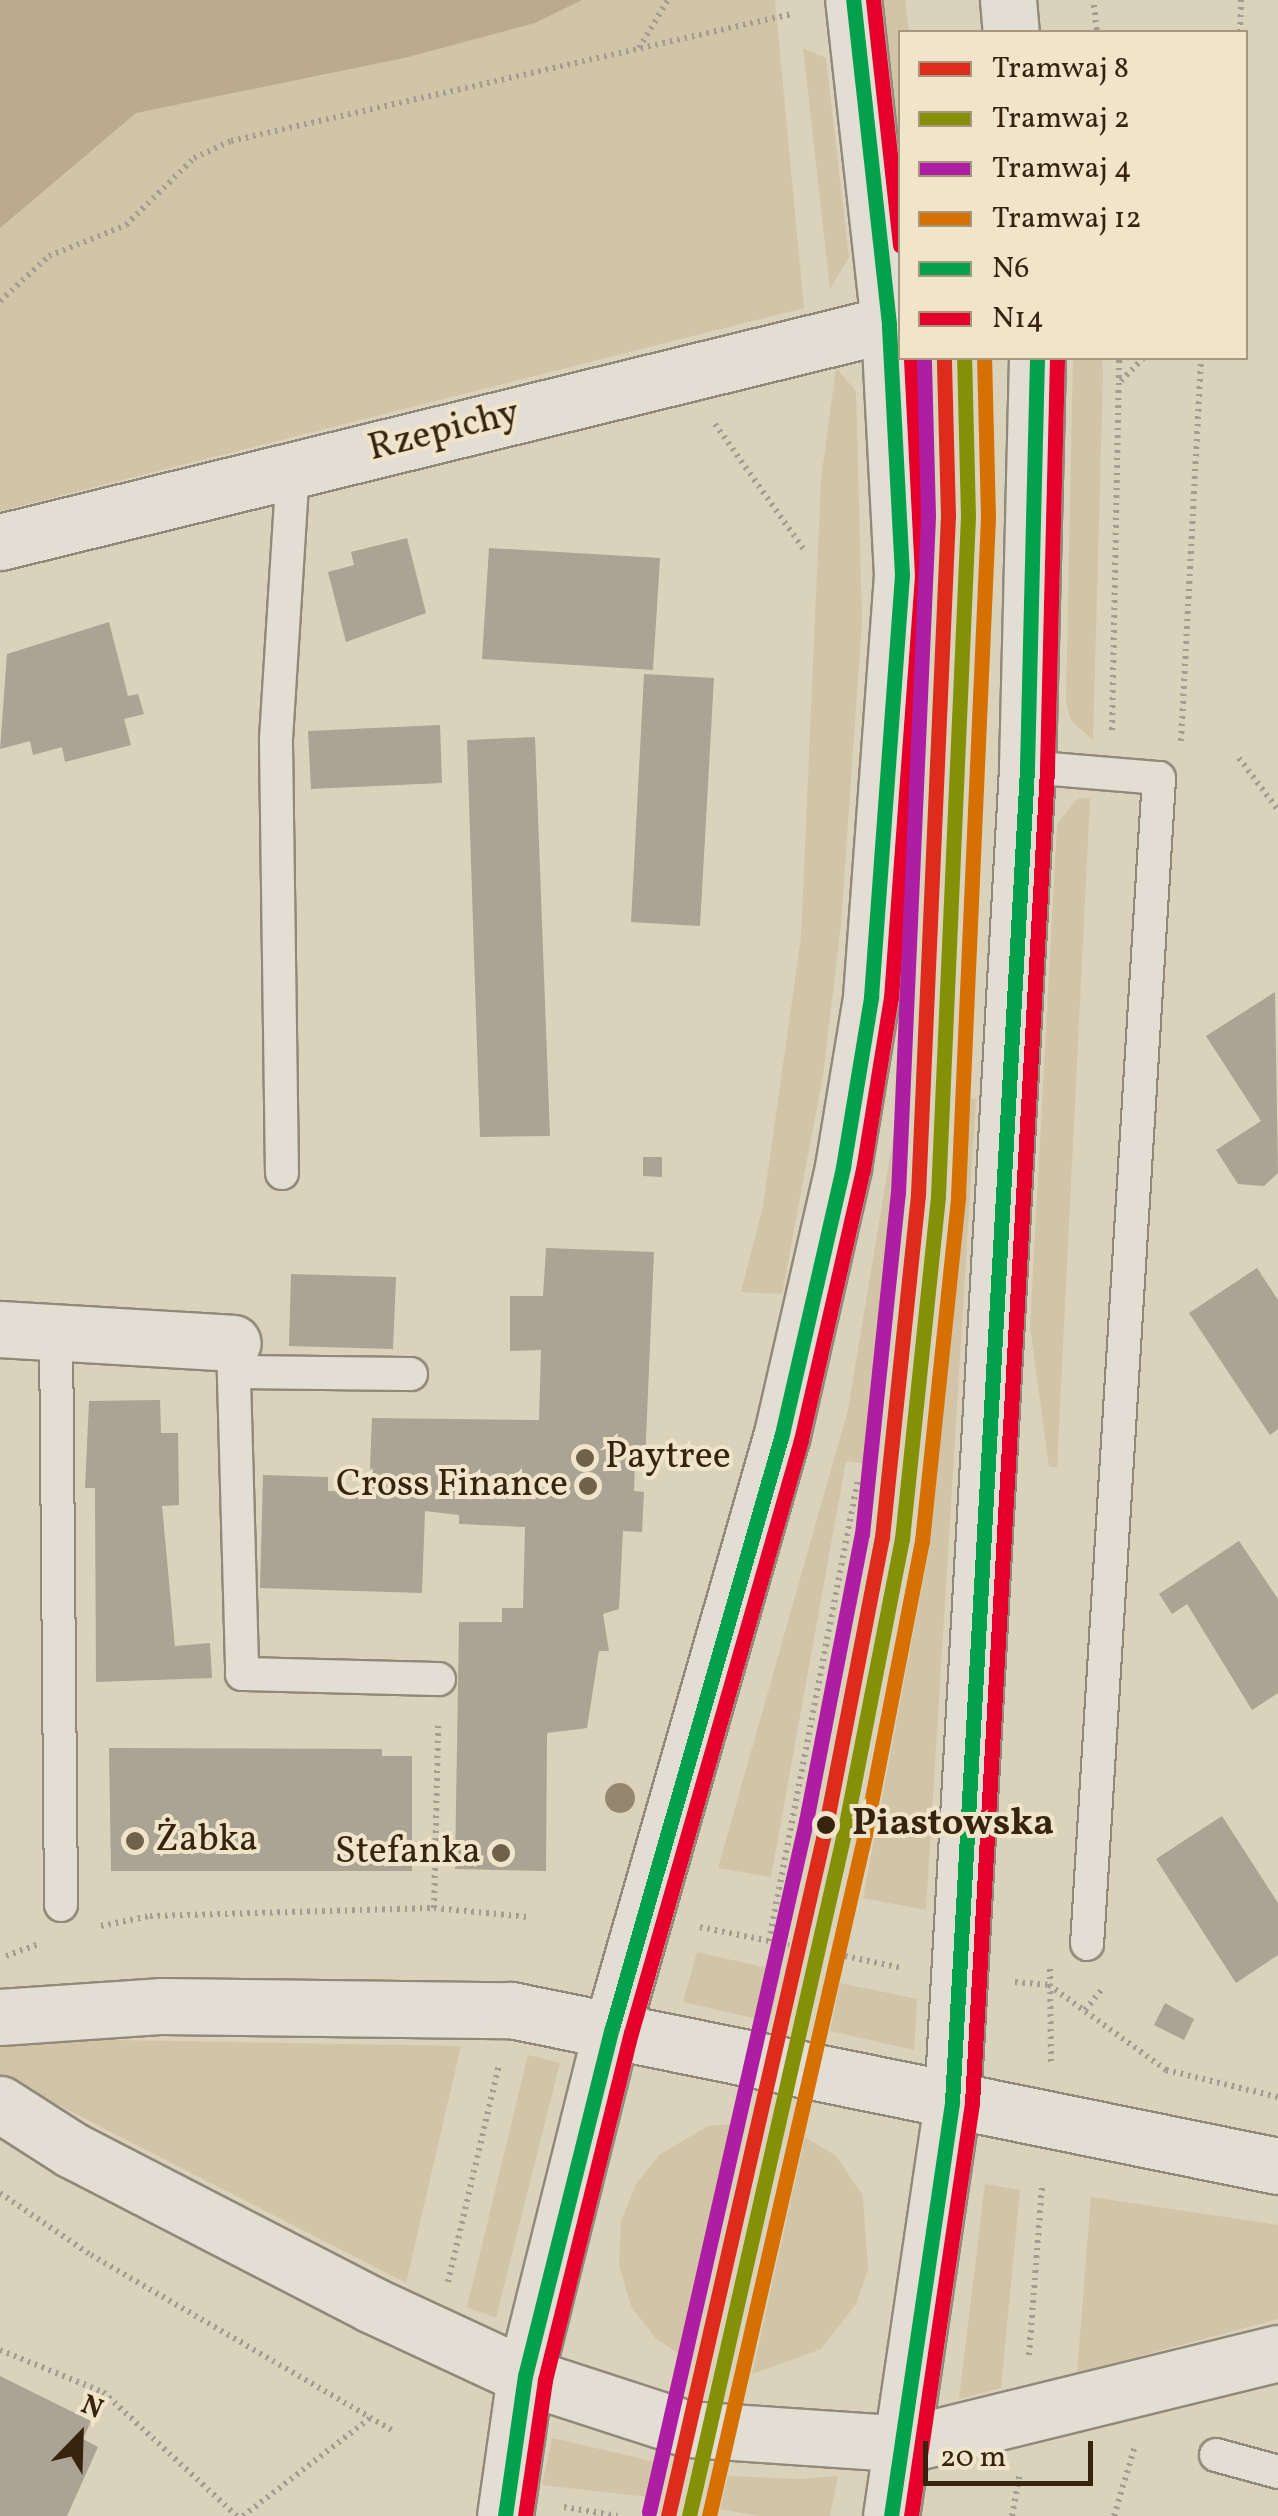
<!DOCTYPE html>
<html>
<head>
<meta charset="utf-8">
<style>
  body { margin:0 }
  #map { position:relative; width:1278px; height:2516px; overflow:hidden; background:#dbd2bc; font-family:Vollkorn,serif }
  div>[style] { position:absolute }
  [style*='--x'] { left:calc(var(--x)*1px); top:calc(var(--y)*1px); width:calc(var(--w)*1px); rotate:calc(var(--a)*1deg) }
  .green>* { inset:0; background:#d2c4a6 }
  .water>* { inset:0; background:#b9ab8c }
  .building>* { inset:0; background:#aba393 }
  .path>* { height:6px; margin-top:-3px; transform-origin:0; background:repeating-linear-gradient(90deg,#a39d93 0 2.5px,transparent 0 7.5px) }
  .roads { filter:drop-shadow(2px 0 #91897a) drop-shadow(-2px 0 #91897a) drop-shadow(0 2px #91897a) drop-shadow(0 -2px #91897a) }
  .service>* { height:32px; margin:-16px; padding:0 16px; transform-origin:16px; border-radius:16px; background:#e3ded3 }
  .minor>* { height:55px; margin:-27.5px; padding:0 27.5px; transform-origin:27.5px; border-radius:27.5px; background:#e3ded3 }
  .tertiary>* { height:55px; margin:-27.5px; padding:0 27.5px; transform-origin:27.5px; border-radius:27.5px; background:#e3ded3 }
  .secondary>* { height:55px; margin:-27.5px; padding:0 27.5px; transform-origin:27.5px; border-radius:27.5px; background:#e3ded3 }
  .bus-1>* { height:15px; margin:-7.5px; padding:0 7.5px; transform-origin:7.5px; border-radius:7.5px; background:#03a04e }
  .bus-2>* { height:15px; margin:-7.5px; padding:0 7.5px; transform-origin:7.5px; border-radius:7.5px; background:#e4002b }
  .tram-1>* { height:15px; margin:-7.5px; padding:0 7.5px; transform-origin:7.5px; border-radius:7.5px; background:#dd2b1c }
  .tram-2>* { height:15px; margin:-7.5px; padding:0 7.5px; transform-origin:7.5px; border-radius:7.5px; background:#869006 }
  .tram-3>* { height:15px; margin:-7.5px; padding:0 7.5px; transform-origin:7.5px; border-radius:7.5px; background:#ae1ea3 }
  .tram-4>* { height:15px; margin:-7.5px; padding:0 7.5px; transform-origin:7.5px; border-radius:7.5px; background:#d67002 }
  .trees>* { width:30px; height:30px; margin:-15px; border-radius:50%; background:#95876f }
  .dots>* { width:28px; height:28px; translate:-50% -50%; box-sizing:border-box; border:5px solid #f0e5cb; border-radius:50% }
  span { translate:-50% -50%; white-space:nowrap; text-align:center; line-height:1.15; -webkit-text-stroke:8px #f0e5cb; paint-order:stroke }
  .street-label { font-size:38px; color:#36240e }
  .poi-label { font-size:38px; color:#36240e }
  .left { translate:0 -50%; text-align:left }
  .right { translate:-100% -50%; text-align:right }
  .stop-label { font-size:38px; color:#36240e; font-weight:700 }
  .legend { position:absolute; left:898px; top:30px; width:350px; height:330px; box-sizing:border-box; background:#f0e5cb; border:2px solid #a6987f; margin:0; padding:12px 18px; list-style:none; font-size:30px; color:#36240e }
  .legend li { display:flex; align-items:center; gap:20px; height:50px }
  .legend b { width:50px; border:2px solid #a6987f }
  .north { position:absolute; left:30px; top:2386px; width:100px; height:100px; -webkit-text-stroke:8px #f0e5cb; paint-order:stroke; rotate:23deg; font-size:28px; font-weight:700; line-height:40px; text-align:center; color:#36240e }
  .north::after { content:''; display:block; margin:auto; width:35px; height:45px; background:#36240e; clip-path:polygon(50% 0,100% 100%,50% 72%,0 100%) }
  .scale { position:absolute; left:923px; top:2441px; width:170px; height:45px; box-sizing:border-box; border:5px solid #36240e; border-top:0; padding-left:12px; font-size:30px; line-height:35px; white-space:nowrap; color:#36240e; -webkit-text-stroke:8px #f0e5cb; paint-order:stroke }
</style>
</head>
<body>
<div id="map">
  <div class="green">
    <div style="clip-path:polygon(0 0,775px 0,804px 308px,0 511px)"></div>
    <div style="clip-path:polygon(884px 0,905px 0,909px 32px,900px 32px,900px 161px)"></div>
    <div style="clip-path:polygon(803px 48px,826px 58px,849px 257px,830px 289px)"></div>
    <div style="clip-path:polygon(1073px 358px,1102px 358px,1103px 375px,1093px 740px,1071px 721px,1066px 701px)"></div>
    <div style="clip-path:polygon(836px 368px,856px 391px,862px 621px,841px 925px,823px 1075px,782px 1294px,741px 1292px,763px 1206px,801px 938px,821px 480px)"></div>
    <div style="clip-path:polygon(1078px 798px,1090px 799px,1057px 1467px,1049px 1467px,1030px 1327px,1057px 824px)"></div>
    <div style="clip-path:polygon(970px 1099px,976px 1099px,926px 1910px,863px 1898px,929px 1550px)"></div>
    <div style="clip-path:polygon(899px 1102px,872px 1465px,846px 1461px,771px 1877px,718px 1868px,848px 1410px)"></div>
    <div style="clip-path:polygon(697px 1952px,781px 1971px,770px 2022px,683px 2002px)"></div>
    <div style="clip-path:polygon(840px 1983px,917px 1999px,914px 2050px,830px 2031px)"></div>
    <div style="clip-path:polygon(0 2038px,461px 2046px,406px 2283px,0 2075px)"></div>
    <div style="clip-path:polygon(528px 2055px,560px 2063px,496px 2318px,467px 2307px)"></div>
    <div style="clip-path:polygon(746px 2123px,690px 2361px,656px 2339px,631px 2306px,619px 2265px,621px 2222px,636px 2184px,659px 2155px,708px 2126px)"></div>
    <div style="clip-path:polygon(805px 2137px,836px 2156px,863px 2196px,868px 2270px,856px 2304px,821px 2349px,752px 2374px)"></div>
    <div style="clip-path:polygon(985px 2184px,1020px 2190px,1001px 2388px,959px 2399px)"></div>
    <div style="clip-path:polygon(1091px 2197px,1278px 2225px,1278px 2319px,1077px 2373px)"></div>
    <div style="clip-path:polygon(552px 2438px,665px 2464px,657px 2498px,542px 2485px)"></div>
    <div style="clip-path:polygon(728px 2476px,799px 2479px,838px 2476px,830px 2516px,758px 2516px,720px 2509px)"></div>
  </div>
  <div class="water">
    <div style="clip-path:polygon(0 0,582px 0,535px 23px,404px 58px,136px 113px,0 228px)"></div>
  </div>
  <div class="building">
    <div style="clip-path:polygon(407px 538px,426px 613px,346px 642px,328px 572px,354px 565px,351px 552px)"></div>
    <div style="clip-path:polygon(489px 548px,660px 558px,653px 670px,482px 659px)"></div>
    <div style="clip-path:polygon(109px 622px,128px 696px,138px 694px,144px 714px,124px 719px,131px 745px,65px 762px,62px 747px,33px 755px,30px 741px,0 749px,7px 654px)"></div>
    <div style="clip-path:polygon(644px 674px,714px 678px,700px 926px,631px 922px)"></div>
    <div style="clip-path:polygon(440px 725px,442px 783px,311px 789px,308px 731px)"></div>
    <div style="clip-path:polygon(535px 737px,550px 1136px,480px 1137px,467px 740px)"></div>
    <div style="clip-path:polygon(1275px 992px,1278px 1173px,1264px 1186px,1238px 1184px,1216px 1150px,1261px 1121px,1206px 1036px)"></div>
    <div style="clip-path:polygon(643px 1157px,662px 1157px,662px 1177px,643px 1176px)"></div>
    <div style="clip-path:polygon(546px 1248px,654px 1252px,645px 1463px,635px 1463px,634px 1491px,644px 1492px,642px 1532px,623px 1531px,619px 1609px,603px 1614px,609px 1651px,599px 1651px,587px 1728px,547px 1733px,546px 1871px,455px 1869px,459px 1622px,502px 1622px,502px 1608px,523px 1608px,525px 1527px,459px 1524px,459px 1515px,425px 1511px,422px 1593px,260px 1588px,263px 1475px,328px 1477px,328px 1491px,369px 1492px,372px 1418px,539px 1420px,541px 1350px,510px 1351px,510px 1296px,543px 1296px)"></div>
    <div style="clip-path:polygon(1257px 1268px,1278px 1300px,1278px 1429px,1270px 1435px,1189px 1313px)"></div>
    <div style="clip-path:polygon(291px 1274px,396px 1277px,393px 1349px,289px 1346px)"></div>
    <div style="clip-path:polygon(160px 1400px,161px 1433px,178px 1433px,179px 1505px,162px 1506px,175px 1646px,210px 1643px,212px 1678px,96px 1682px,95px 1488px,85px 1488px,89px 1401px)"></div>
    <div style="clip-path:polygon(1239px 1541px,1278px 1599px,1278px 1693px,1252px 1710px,1187px 1604px,1172px 1614px,1159px 1594px)"></div>
    <div style="clip-path:polygon(109px 1748px,382px 1749px,382px 1756px,412px 1756px,412px 1871px,111px 1871px)"></div>
    <div style="clip-path:polygon(1222px 1816px,1278px 1903px,1278px 1955px,1236px 1983px,1156px 1859px)"></div>
    <div style="clip-path:polygon(1165px 2003px,1194px 2019px,1184px 2040px,1154px 2025px)"></div>
    <div style="clip-path:polygon(0 2376px,91px 2421px,83px 2439px,98px 2447px,67px 2516px,0 2516px)"></div>
  </div>
  <div class="path">
    <div style="--x:1094;--y:5;--w:27;--a:84"></div>
    <div style="--x:1240;--y:32;--w:32;--a:-88"></div>
    <div style="--x:639;--y:48;--w:56;--a:-58.9"></div>
    <div style="--x:0;--y:301;--w:67;--a:-42.6"></div>
    <div style="--x:49;--y:256;--w:83;--a:-21.9"></div>
    <div style="--x:126;--y:225;--w:95;--a:-44.6"></div>
    <div style="--x:194;--y:158;--w:41;--a:-24.7"></div>
    <div style="--x:231;--y:141;--w:575;--a:-12.76"></div>
    <div style="--x:1121;--y:381;--w:32;--a:-46"></div>
    <div style="--x:715;--y:424;--w:156;--a:54.7"></div>
    <div style="--x:1112;--y:730;--w:372;--a:-88.9"></div>
    <div style="--x:1181;--y:741;--w:384;--a:-87"></div>
    <div style="--x:1239;--y:758;--w:65;--a:53.1"></div>
    <div style="--x:434;--y:1908;--w:183;--a:-88.7"></div>
    <div style="--x:101;--y:1926;--w:50;--a:-11.5"></div>
    <div style="--x:150;--y:1916;--w:284;--a:-1.6"></div>
    <div style="--x:434;--y:1908;--w:95;--a:5.4"></div>
    <div style="--x:700;--y:1927;--w:91;--a:11.4"></div>
    <div style="--x:769;--y:1941;--w:470;--a:-79.1"></div>
    <div style="--x:6;--y:1956;--w:37;--a:-20"></div>
    <div style="--x:845;--y:1956;--w:58;--a:11.9"></div>
    <div style="--x:1050;--y:1969;--w:93;--a:89.4"></div>
    <div style="--x:1015;--y:1982;--w:34;--a:5"></div>
    <div style="--x:1049;--y:1985;--w:145;--a:36"></div>
    <div style="--x:1166;--y:2070;--w:115;--a:13.6"></div>
    <div style="--x:1085;--y:2010;--w:27;--a:-51"></div>
    <div style="--x:0;--y:2193;--w:110;--a:34.3"></div>
    <div style="--x:91;--y:2255;--w:350;--a:30.2"></div>
    <div style="--x:448;--y:2282;--w:223;--a:-76.8"></div>
    <div style="--x:0;--y:2350;--w:111;--a:22.2"></div>
    <div style="--x:103;--y:2392;--w:183;--a:42.8"></div>
    <div style="--x:1029;--y:2355;--w:169;--a:-85.6"></div>
    <div style="--x:564;--y:2507;--w:54;--a:9.6"></div>
    <div style="--x:243;--y:2516;--w:164;--a:-37.6"></div>
    <div style="--x:1012;--y:2516;--w:44;--a:-79.5"></div>
    <div style="--x:1114;--y:2516;--w:73;--a:-73.3"></div>
  </div>
  <div class="roads">
    <div class="service">
      <div style="--x:1027;--y:767;--w:132;--a:4.8"></div>
      <div style="--x:1159;--y:778;--w:1168;--a:93.53"></div>
      <div style="--x:282;--y:1173;--w:434;--a:-90.8"></div>
      <div style="--x:276;--y:739;--w:270;--a:-86.4"></div>
      <div style="--x:56;--y:1331;--w:574;--a:89.5"></div>
      <div style="--x:233;--y:1343;--w:331;--a:88.4"></div>
      <div style="--x:242;--y:1674;--w:197;--a:1.5"></div>
      <div style="--x:236;--y:1372;--w:175;--a:0.7"></div>
      <div style="--x:1216;--y:2455;--w:64;--a:15.3"></div>
    </div>
    <div class="minor">
      <div style="--x:0;--y:542;--w:915;--a:-13.78"></div>
      <div style="--x:0;--y:1329;--w:233;--a:3.4"></div>
    </div>
    <div class="tertiary">
      <div style="--x:0;--y:2017;--w:163;--a:-3.9"></div>
      <div style="--x:163;--y:2006;--w:348;--a:0.7"></div>
      <div style="--x:511;--y:2010;--w:783;--a:11.5"></div>
      <div style="--x:0;--y:2104;--w:85;--a:32.6"></div>
      <div style="--x:72;--y:2150;--w:338;--a:27.3"></div>
      <div style="--x:372;--y:2305;--w:169;--a:24.9"></div>
      <div style="--x:525;--y:2376;--w:171;--a:18"></div>
      <div style="--x:688;--y:2429;--w:221;--a:3.9"></div>
      <div style="--x:908;--y:2444;--w:381;--a:-13.8"></div>
    </div>
    <div class="secondary">
      <div style="--x:1008;--y:0;--w:32;--a:85"></div>
      <div style="--x:505;--y:2516;--w:141;--a:-81.9"></div>
      <div style="--x:525;--y:2376;--w:359;--a:-76"></div>
      <div style="--x:612;--y:2028;--w:618;--a:-74.03"></div>
      <div style="--x:782;--y:1434;--w:274;--a:-77.1"></div>
      <div style="--x:843;--y:1167;--w:172;--a:-80.6"></div>
      <div style="--x:871;--y:997;--w:423;--a:-85.8"></div>
      <div style="--x:902;--y:575;--w:251;--a:-93"></div>
      <div style="--x:889;--y:324;--w:326;--a:-96.3"></div>
      <div style="--x:891;--y:2516;--w:418;--a:-81.6"></div>
      <div style="--x:952;--y:2102;--w:1337;--a:-86.78"></div>
      <div style="--x:1027;--y:767;--w:409;--a:-88.6"></div>
    </div>
  </div>
  <div class="bus-1">
    <div style="--x:505;--y:2516;--w:141;--a:-81.9"></div>
    <div style="--x:525;--y:2376;--w:359;--a:-76"></div>
    <div style="--x:612;--y:2028;--w:618;--a:-74.03"></div>
    <div style="--x:782;--y:1434;--w:274;--a:-77.1"></div>
    <div style="--x:843;--y:1167;--w:172;--a:-80.6"></div>
    <div style="--x:871;--y:997;--w:423;--a:-85.8"></div>
    <div style="--x:902;--y:575;--w:251;--a:-93"></div>
    <div style="--x:889;--y:324;--w:326;--a:-96.3"></div>
    <div style="--x:891;--y:2516;--w:418;--a:-81.6"></div>
    <div style="--x:952;--y:2102;--w:1337;--a:-86.78"></div>
    <div style="--x:1027;--y:767;--w:409;--a:-88.6"></div>
  </div>
  <div class="bus-2">
    <div style="--x:873;--y:0;--w:247;--a:83.7"></div>
    <div style="--x:525;--y:2516;--w:137;--a:-81.6"></div>
    <div style="--x:545;--y:2380;--w:357;--a:-76.1"></div>
    <div style="--x:631;--y:2033;--w:617;--a:-74"></div>
    <div style="--x:801;--y:1440;--w:277;--a:-77.1"></div>
    <div style="--x:863;--y:1170;--w:174;--a:-80.8"></div>
    <div style="--x:891;--y:998;--w:423;--a:-85.8"></div>
    <div style="--x:922;--y:576;--w:218;--a:-92.9"></div>
    <div style="--x:911;--y:2516;--w:417;--a:-81.6"></div>
    <div style="--x:972;--y:2103;--w:1337;--a:-86.78"></div>
    <div style="--x:1047;--y:768;--w:410;--a:-88.6"></div>
  </div>
  <div class="tram-1">
    <div style="--x:668;--y:2516;--w:709;--a:-77.12"></div>
    <div style="--x:826;--y:1825;--w:293;--a:-79"></div>
    <div style="--x:882;--y:1537;--w:345;--a:-84"></div>
    <div style="--x:918;--y:1194;--w:679;--a:-87.47"></div>
    <div style="--x:948;--y:516;--w:158;--a:-91.5"></div>
  </div>
  <div class="tram-2">
    <div style="--x:689;--y:2516;--w:704;--a:-77.21"></div>
    <div style="--x:845;--y:1829;--w:296;--a:-78.9"></div>
    <div style="--x:902;--y:1539;--w:346;--a:-84"></div>
    <div style="--x:938;--y:1195;--w:679;--a:-87.47"></div>
    <div style="--x:968;--y:517;--w:159;--a:-91.4"></div>
  </div>
  <div class="tram-3">
    <div style="--x:649;--y:2512;--w:709;--a:-77.2"></div>
    <div style="--x:806;--y:1821;--w:292;--a:-79"></div>
    <div style="--x:862;--y:1534;--w:343;--a:-84"></div>
    <div style="--x:898;--y:1193;--w:678;--a:-87.46"></div>
    <div style="--x:928;--y:516;--w:157;--a:-91.5"></div>
  </div>
  <div class="tram-4">
    <div style="--x:709;--y:2516;--w:700;--a:-77.12"></div>
    <div style="--x:865;--y:1834;--w:298;--a:-79"></div>
    <div style="--x:922;--y:1541;--w:347;--a:-84"></div>
    <div style="--x:958;--y:1196;--w:679;--a:-87.47"></div>
    <div style="--x:988;--y:518;--w:160;--a:-91.4"></div>
  </div>
  <div class="trees">
    <div style="left:620px;top:1798px"></div>
  </div>
  <div class="dots">
    <div style="left:585px;top:1458px;background:#70614b"></div>
    <div style="left:588px;top:1486px;background:#70614b"></div>
    <div style="left:826px;top:1825px;background:#36240e"></div>
    <div style="left:135px;top:1841px;background:#70614b"></div>
    <div style="left:501px;top:1853px;background:#70614b"></div>
  </div>
  <div class="street-label">
    <span style="left:444px;top:432px;rotate:-14deg">Rzepichy</span>
  </div>
  <div class="poi-label">
    <span class="left" style="left:605px;top:1458px">Paytree</span>
    <span class="right" style="left:568px;top:1486px">Cross Finance</span>
    <span class="left" style="left:155px;top:1841px">Żabka</span>
    <span class="right" style="left:481px;top:1853px">Stefanka</span>
  </div>
  <div class="stop-label">
    <span class="left" style="left:852px;top:1825px">Piastowska</span>
  </div>
  <ul class="legend">
  <li><b style="height:12px;background:#dd2b1c"></b>Tramwaj 8</li>
  <li><b style="height:12px;background:#869006"></b>Tramwaj 2</li>
  <li><b style="height:12px;background:#ae1ea3"></b>Tramwaj 4</li>
  <li><b style="height:12px;background:#d67002"></b>Tramwaj 12</li>
  <li><b style="height:12px;background:#03a04e"></b>N6</li>
  <li><b style="height:12px;background:#e4002b"></b>N14</li>
  </ul>
  <div class="north">N</div>
  <div class="scale">20 m</div>
</div>
</body>
</html>
